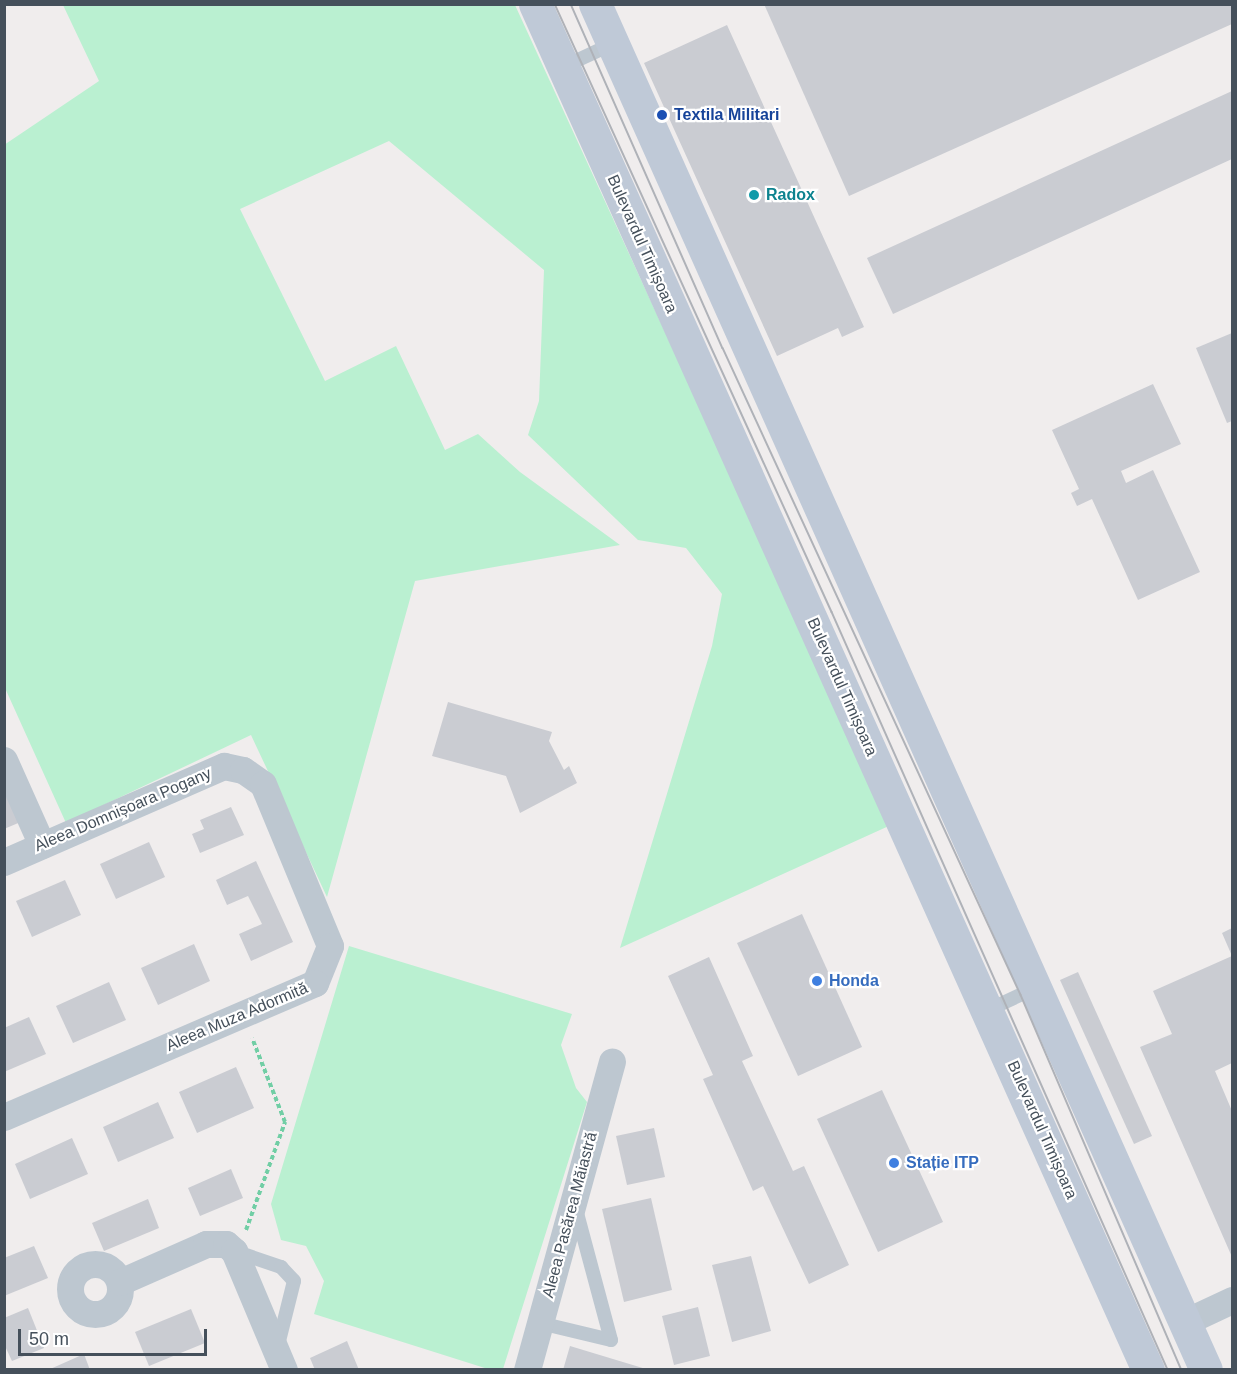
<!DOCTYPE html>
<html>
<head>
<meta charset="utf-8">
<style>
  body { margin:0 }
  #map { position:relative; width:1237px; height:1374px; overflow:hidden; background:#f0eded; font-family:Helvetica,sans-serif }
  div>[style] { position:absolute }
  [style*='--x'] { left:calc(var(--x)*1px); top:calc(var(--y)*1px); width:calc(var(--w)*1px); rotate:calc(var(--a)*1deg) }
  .green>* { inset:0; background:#baf0d1 }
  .building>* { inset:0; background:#caccd2 }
  .path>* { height:4px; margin-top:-2px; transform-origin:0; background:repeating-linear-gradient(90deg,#71cea5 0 4.5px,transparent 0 7.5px) }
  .lane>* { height:14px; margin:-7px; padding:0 7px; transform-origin:7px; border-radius:7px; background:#bdc7d0 }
  .street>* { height:27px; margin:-13.5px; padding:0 13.5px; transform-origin:13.5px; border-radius:13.5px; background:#bdc7d0 }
  .street>.ring { margin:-13.5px; padding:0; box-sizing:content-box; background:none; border:27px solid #bdc7d0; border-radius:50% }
  .secondary>* { height:33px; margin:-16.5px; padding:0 16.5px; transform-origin:16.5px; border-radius:16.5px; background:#bfc9d7 }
  .tram>* { height:1.5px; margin:-0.75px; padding:0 0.75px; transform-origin:0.75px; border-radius:0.75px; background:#afb2b8 }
  .dots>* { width:16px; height:16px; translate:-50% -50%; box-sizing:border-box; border:3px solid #fff; border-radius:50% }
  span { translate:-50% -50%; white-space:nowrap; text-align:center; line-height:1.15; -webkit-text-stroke:4.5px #fff; paint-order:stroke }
  .transit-label { font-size:16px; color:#164399; font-weight:700 }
  .left { translate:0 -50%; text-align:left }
  .culture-label { font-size:16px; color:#0d838f; font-weight:700 }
  .street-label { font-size:16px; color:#45505b }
  .shop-label { font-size:16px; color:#366cbe; font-weight:700 }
  .frame { position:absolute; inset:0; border:6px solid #45505b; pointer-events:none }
  .scale { position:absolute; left:18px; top:1329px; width:189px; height:27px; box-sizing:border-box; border:3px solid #45505b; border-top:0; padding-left:8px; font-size:18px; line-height:21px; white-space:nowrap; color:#45505b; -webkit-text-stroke:4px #fff; paint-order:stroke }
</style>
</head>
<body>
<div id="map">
  <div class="green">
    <div style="clip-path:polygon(63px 5px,515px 5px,891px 825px,620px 948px,712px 646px,722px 594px,686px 548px,638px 540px,528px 435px,539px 401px,544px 270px,389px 141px,240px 209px,325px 381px,396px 346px,445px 450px,478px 434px,520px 472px,620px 545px,415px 581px,327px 897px,251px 735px,66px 823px,5px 688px,4px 145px,99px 81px)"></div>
    <div style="clip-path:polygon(349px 946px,572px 1014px,561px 1045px,576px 1088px,587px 1102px,503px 1369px,488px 1369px,314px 1314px,324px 1281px,306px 1246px,281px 1240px,271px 1204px)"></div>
  </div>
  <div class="building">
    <div style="clip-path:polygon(764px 4px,1232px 4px,1232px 24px,849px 196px)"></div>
    <div style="clip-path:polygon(727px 25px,864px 327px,842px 337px,838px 328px,777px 356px,644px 63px)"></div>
    <div style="clip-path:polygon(1232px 91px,1232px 159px,893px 314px,867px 258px)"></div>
    <div style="clip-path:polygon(1232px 333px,1232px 421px,1227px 423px,1196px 348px)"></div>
    <div style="clip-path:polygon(1153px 384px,1181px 444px,1121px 471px,1126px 483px,1153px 470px,1200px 572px,1138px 600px,1092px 499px,1077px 506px,1071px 493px,1079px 489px,1052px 430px)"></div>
    <div style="clip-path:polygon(448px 702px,552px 732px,549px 741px,564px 770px,569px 766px,577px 783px,520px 813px,506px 776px,432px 756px)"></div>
    <div style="clip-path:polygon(4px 779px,23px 821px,4px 829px)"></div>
    <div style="clip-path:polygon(231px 807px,244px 835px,200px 853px,192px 834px,204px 829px,200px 820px)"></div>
    <div style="clip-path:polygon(149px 842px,165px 877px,116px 899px,100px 864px)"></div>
    <div style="clip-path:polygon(256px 861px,293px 942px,251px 961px,239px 934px,262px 924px,248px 896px,227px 905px,216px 880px)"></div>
    <div style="clip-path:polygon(65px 880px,81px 915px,32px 937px,16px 901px)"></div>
    <div style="clip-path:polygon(802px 914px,862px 1047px,798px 1076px,737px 943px)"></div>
    <div style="clip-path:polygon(1232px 928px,1232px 1063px,1215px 1071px,1232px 1111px,1232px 1257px,1140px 1047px,1172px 1034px,1153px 991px,1232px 956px,1222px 933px)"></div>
    <div style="clip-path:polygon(194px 944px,210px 981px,158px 1005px,141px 968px)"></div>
    <div style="clip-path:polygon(709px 957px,753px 1056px,742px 1061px,793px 1171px,804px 1166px,849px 1265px,809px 1284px,763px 1186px,753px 1191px,703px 1079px,713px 1075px,668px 976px)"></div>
    <div style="clip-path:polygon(1078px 972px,1152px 1136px,1134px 1144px,1060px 980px)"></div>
    <div style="clip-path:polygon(109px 982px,126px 1020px,73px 1043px,56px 1006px)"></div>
    <div style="clip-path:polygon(29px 1017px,46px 1054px,4px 1072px,4px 1028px)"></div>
    <div style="clip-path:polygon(236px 1067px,254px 1108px,197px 1133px,179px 1092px)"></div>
    <div style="clip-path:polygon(882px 1090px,943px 1222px,878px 1252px,817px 1119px)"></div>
    <div style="clip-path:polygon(158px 1102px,174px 1138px,118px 1162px,103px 1127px)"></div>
    <div style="clip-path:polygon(654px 1128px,665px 1177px,627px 1185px,616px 1136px)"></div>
    <div style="clip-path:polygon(72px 1138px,88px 1174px,30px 1199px,15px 1164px)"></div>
    <div style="clip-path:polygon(231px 1169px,243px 1198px,200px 1216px,188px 1188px)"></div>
    <div style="clip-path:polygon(651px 1198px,672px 1290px,624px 1302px,602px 1209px)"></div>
    <div style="clip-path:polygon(148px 1199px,159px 1228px,104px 1251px,92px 1223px)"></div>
    <div style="clip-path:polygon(34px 1246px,48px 1278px,4px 1296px,4px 1258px)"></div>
    <div style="clip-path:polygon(751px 1256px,771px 1331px,732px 1342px,712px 1265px)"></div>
    <div style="clip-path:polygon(698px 1307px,710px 1356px,674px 1365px,662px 1316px)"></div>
    <div style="clip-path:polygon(28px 1308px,44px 1348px,12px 1361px,4px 1344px,4px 1318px)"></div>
    <div style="clip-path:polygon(191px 1309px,205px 1343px,149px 1366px,135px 1332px)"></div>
    <div style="clip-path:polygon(347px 1341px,359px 1370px,315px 1370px,310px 1358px)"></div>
    <div style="clip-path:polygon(570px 1346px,646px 1369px,646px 1370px,563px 1370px)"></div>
    <div style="clip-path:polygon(84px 1354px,90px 1370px,48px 1370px)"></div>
  </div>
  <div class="path">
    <div style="--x:246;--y:1230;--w:115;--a:-70.1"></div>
    <div style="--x:285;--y:1122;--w:90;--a:-111.4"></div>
  </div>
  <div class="lane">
    <div style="--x:563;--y:67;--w:54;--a:-25.1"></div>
    <div style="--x:988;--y:1010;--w:52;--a:-25.1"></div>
    <div style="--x:234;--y:1251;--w:50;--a:18.8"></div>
    <div style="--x:281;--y:1267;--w:19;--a:47"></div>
    <div style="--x:294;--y:1281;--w:70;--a:104"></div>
    <div style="--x:540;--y:1323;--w:73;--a:13.5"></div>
    <div style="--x:611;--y:1340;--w:136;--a:-105"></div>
  </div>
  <div class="street">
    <div style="--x:4;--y:760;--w:93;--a:65.9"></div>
    <div style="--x:4;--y:862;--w:240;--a:-23.6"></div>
    <div style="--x:224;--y:766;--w:19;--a:12"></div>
    <div style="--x:243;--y:770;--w:24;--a:35"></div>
    <div style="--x:263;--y:784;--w:175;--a:67.5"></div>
    <div style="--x:330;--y:946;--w:40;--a:112"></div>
    <div style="--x:315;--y:983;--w:339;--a:156.7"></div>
    <div class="ring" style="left:70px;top:1264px;width:23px;height:23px"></div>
    <div style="--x:120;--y:1282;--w:94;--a:-23.8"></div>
    <div style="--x:206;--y:1244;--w:20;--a:0"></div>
    <div style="--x:226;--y:1244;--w:11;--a:41"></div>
    <div style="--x:234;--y:1251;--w:129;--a:67.2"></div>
    <div style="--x:1185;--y:1322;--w:52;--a:-25.1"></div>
    <div style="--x:527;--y:1370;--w:320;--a:-74.6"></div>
  </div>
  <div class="secondary">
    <div style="--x:535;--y:4;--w:1497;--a:65.83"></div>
    <div style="--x:595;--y:4;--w:1496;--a:65.9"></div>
  </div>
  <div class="tram">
    <div style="--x:555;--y:4;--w:668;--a:65.51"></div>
    <div style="--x:832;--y:612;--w:829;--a:66.09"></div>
    <div style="--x:571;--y:4;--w:376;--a:66.2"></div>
    <div style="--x:723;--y:348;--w:712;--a:65.27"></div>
    <div style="--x:1021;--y:995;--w:408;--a:66.8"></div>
  </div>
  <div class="dots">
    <div style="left:662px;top:115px;background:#1a4fb4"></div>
    <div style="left:754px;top:195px;background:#0f9aa8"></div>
    <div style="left:817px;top:981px;background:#3f7fe0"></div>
    <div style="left:894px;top:1163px;background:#3f7fe0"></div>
  </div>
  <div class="transit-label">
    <span class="left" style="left:674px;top:115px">Textila Militari</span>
  </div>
  <div class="culture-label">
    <span class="left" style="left:766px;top:195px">Radox</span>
  </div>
  <div class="street-label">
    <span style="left:642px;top:244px;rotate:66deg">Bulevardul Timișoara</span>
    <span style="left:842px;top:687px;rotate:66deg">Bulevardul Timișoara</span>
    <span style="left:123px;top:810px;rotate:-23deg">Aleea Domnișoara Pogany</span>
    <span style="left:237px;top:1017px;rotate:-23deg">Aleea Muza Adormită</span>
    <span style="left:1042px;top:1130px;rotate:66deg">Bulevardul Timișoara</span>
    <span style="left:570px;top:1215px;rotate:-75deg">Aleea Pasărea Măiastră</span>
  </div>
  <div class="shop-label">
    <span class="left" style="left:829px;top:981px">Honda</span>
    <span class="left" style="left:906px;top:1163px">Stație ITP</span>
  </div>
  <div class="frame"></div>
  <div class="scale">50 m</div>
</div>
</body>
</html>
